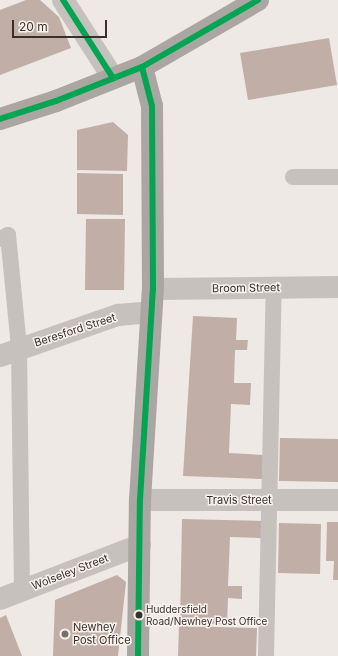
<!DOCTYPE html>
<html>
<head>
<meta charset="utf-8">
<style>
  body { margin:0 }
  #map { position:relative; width:338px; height:656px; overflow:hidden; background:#eee9e4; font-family:Inter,sans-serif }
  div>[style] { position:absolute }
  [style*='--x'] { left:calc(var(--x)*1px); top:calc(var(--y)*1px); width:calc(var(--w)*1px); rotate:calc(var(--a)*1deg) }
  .building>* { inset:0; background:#c1aea7 }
  .service>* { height:16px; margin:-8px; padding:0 8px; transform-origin:8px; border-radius:8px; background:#c7c1bd }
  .minor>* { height:22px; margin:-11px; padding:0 11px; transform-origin:11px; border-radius:11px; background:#c7c1bd }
  .primary>* { height:22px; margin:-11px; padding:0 11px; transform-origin:11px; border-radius:11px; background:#aca6a2 }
  .bus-1>* { height:6px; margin:-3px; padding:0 3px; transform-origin:3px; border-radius:3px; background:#00a651 }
  .dots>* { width:11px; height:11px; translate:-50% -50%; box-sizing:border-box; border:2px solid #faf3ed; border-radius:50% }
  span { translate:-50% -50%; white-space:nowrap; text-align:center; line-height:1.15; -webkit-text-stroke:3px #faf3ed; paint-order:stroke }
  .bus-label { font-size:10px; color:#392f2b }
  .left { translate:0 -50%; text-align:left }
  .street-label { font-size:11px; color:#392f2b }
  .poi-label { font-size:11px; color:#392f2b }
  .scale { position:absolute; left:12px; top:20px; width:95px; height:18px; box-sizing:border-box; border:2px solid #392f2b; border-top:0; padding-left:5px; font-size:12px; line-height:14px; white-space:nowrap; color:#392f2b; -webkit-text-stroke:3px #faf3ed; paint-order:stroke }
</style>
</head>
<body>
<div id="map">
  <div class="building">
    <div style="clip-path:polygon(26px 0,40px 0,59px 17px,71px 48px,0 75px,0 10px)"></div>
    <div style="clip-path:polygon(329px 38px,337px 85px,248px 100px,240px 53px)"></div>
    <div style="clip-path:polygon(113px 122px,128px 135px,127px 171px,77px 170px,77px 130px)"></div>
    <div style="clip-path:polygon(77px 173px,123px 174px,123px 215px,77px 214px)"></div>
    <div style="clip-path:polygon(86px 219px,125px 219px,124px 290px,85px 290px)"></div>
    <div style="clip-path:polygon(193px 316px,237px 318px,236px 340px,248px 340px,247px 350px,235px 350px,234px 383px,251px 383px,250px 405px,231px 404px,229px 453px,264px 455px,263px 479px,183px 476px)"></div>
    <div style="clip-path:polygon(280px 438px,338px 439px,338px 482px,279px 481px)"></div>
    <div style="clip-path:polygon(182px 519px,262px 521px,261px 538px,230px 537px,228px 586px,242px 586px,242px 599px,228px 598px,227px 624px,180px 623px)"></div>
    <div style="clip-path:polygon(327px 522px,338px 522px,338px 580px,333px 580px,334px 561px,326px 561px)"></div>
    <div style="clip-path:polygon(279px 523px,321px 524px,320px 574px,278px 573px)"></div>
    <div style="clip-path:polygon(117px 575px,126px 582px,118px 656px,53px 656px,55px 600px)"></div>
    <div style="clip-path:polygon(6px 615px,22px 656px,0 656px,0 618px)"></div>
    <div style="clip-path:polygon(179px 626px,257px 628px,256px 656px,178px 656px)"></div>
  </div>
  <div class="service">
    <div style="--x:293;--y:177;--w:45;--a:0"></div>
    <div style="--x:0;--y:239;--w:9;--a:-27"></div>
    <div style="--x:8;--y:235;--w:114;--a:84.4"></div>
    <div style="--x:19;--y:348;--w:242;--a:89.3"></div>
    <div style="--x:266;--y:656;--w:368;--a:-88.8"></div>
  </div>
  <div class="minor">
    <div style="--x:63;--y:0;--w:93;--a:57.3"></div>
    <div style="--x:153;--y:289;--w:185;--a:-0.6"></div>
    <div style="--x:0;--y:356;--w:125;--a:-19.2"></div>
    <div style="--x:118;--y:315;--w:33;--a:-5"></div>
    <div style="--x:140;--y:500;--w:198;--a:0"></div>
    <div style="--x:0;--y:599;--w:150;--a:-21.1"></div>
  </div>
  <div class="primary">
    <div style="--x:0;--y:119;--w:59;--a:-17.8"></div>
    <div style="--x:56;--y:101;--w:92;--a:-21.6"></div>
    <div style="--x:142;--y:67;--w:134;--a:-30"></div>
    <div style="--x:138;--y:656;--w:156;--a:-89.3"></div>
    <div style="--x:140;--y:500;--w:211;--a:-86.5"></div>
    <div style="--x:153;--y:289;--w:183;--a:-90.3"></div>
    <div style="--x:152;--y:106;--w:40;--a:-104.4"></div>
  </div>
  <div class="bus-1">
    <div style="--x:63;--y:0;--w:93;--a:57.3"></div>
    <div style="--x:0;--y:119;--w:59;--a:-17.8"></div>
    <div style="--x:56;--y:101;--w:92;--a:-21.6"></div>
    <div style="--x:142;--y:67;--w:134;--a:-30"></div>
    <div style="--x:138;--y:656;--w:156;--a:-89.3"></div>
    <div style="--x:140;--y:500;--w:211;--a:-86.5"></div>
    <div style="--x:153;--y:289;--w:183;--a:-90.3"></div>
    <div style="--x:152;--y:106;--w:40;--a:-104.4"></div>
  </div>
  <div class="dots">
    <div style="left:139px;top:615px;background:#392f2b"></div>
    <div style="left:65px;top:634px;background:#78706c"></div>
  </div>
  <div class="bus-label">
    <span class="left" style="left:146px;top:615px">Huddersfield<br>Road/Newhey Post Office</span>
  </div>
  <div class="street-label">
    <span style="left:246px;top:288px;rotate:-1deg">Broom Street</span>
    <span style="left:75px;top:330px;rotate:-18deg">Beresford Street</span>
    <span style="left:239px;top:500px">Travis Street</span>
    <span style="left:70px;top:572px;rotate:-21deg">Wolseley Street</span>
  </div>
  <div class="poi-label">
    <span class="left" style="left:73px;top:634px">Newhey<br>Post Office</span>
  </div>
  <div class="scale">20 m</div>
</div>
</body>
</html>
